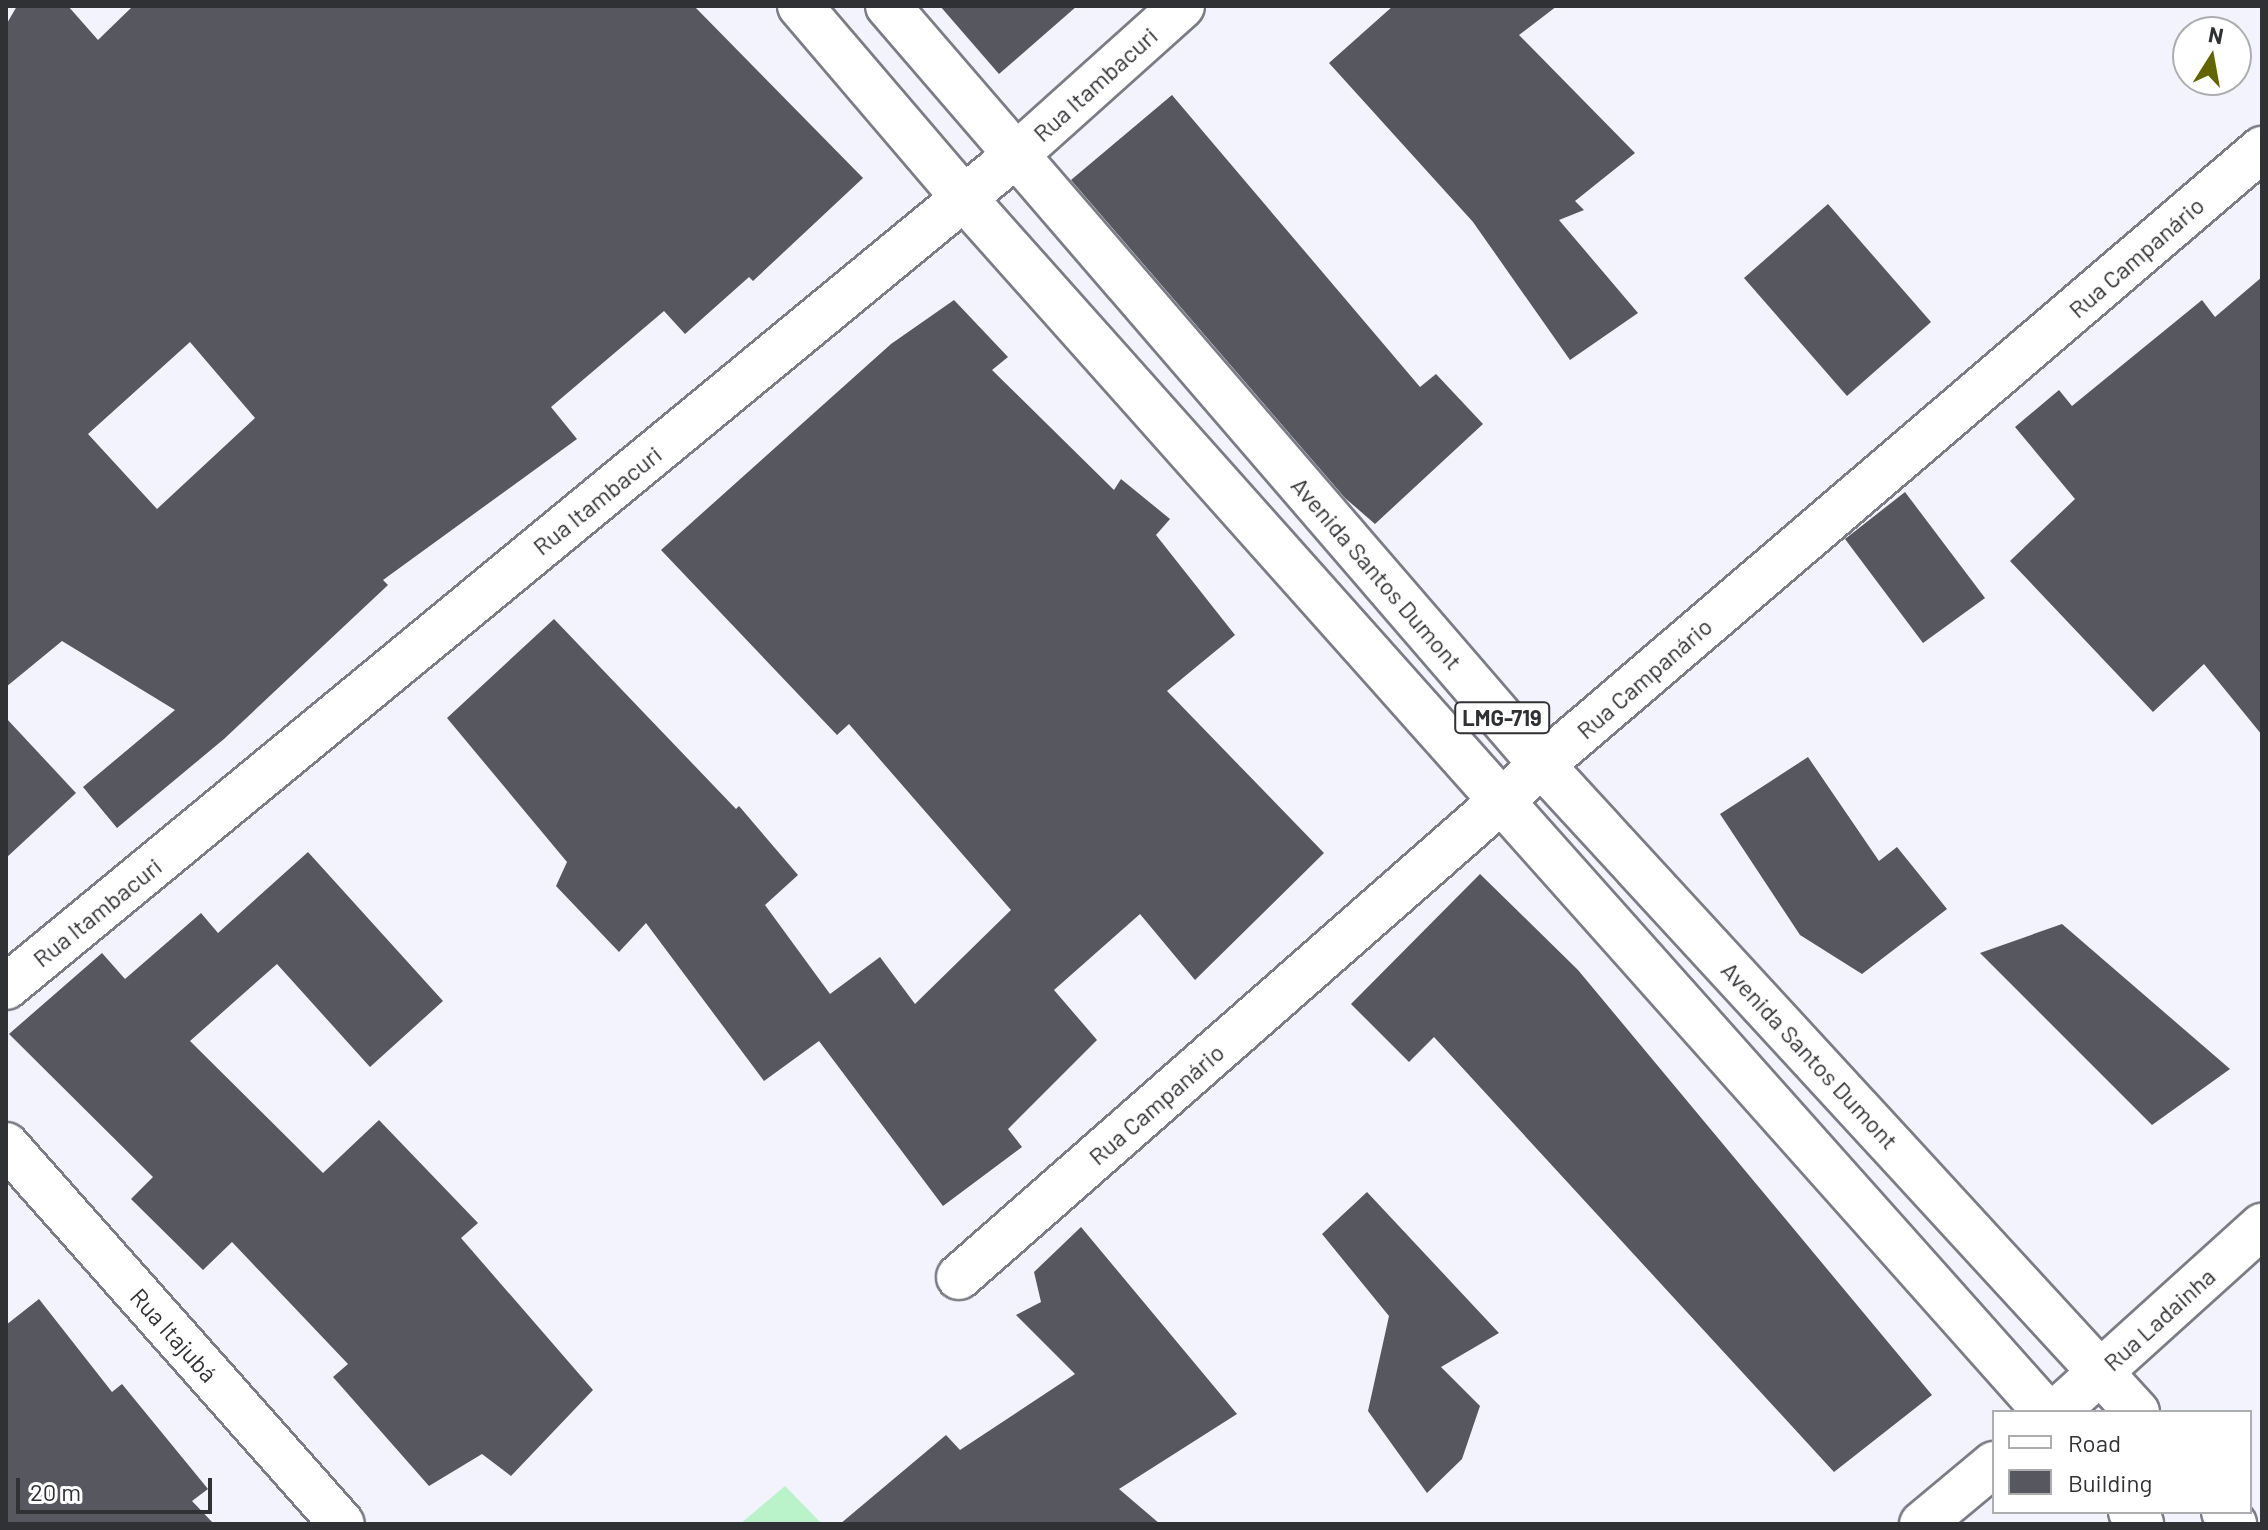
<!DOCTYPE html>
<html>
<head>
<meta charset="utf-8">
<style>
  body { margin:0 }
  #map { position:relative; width:2268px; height:1530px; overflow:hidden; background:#f2f3fd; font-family:Barlow,sans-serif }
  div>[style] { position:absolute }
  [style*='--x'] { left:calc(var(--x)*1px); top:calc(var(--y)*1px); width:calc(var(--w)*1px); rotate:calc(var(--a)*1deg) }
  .green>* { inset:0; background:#baf2ca }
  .building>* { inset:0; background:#56575f }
  .roads { filter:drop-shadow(2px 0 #7b7c85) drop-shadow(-2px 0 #7b7c85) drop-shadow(0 2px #7b7c85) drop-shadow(0 -2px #7b7c85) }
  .minor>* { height:44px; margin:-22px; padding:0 22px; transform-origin:22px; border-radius:22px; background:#fff }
  .major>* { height:44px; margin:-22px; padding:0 22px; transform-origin:22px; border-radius:22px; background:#fff }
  span { translate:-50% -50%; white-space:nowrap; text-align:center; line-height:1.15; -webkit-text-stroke:8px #fff; paint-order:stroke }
  .shield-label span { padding:2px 6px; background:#fff; border:2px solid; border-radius:6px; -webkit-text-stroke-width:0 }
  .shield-label { font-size:22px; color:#303134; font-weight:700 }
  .street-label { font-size:24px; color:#303134 }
  .frame { position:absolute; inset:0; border:8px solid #303134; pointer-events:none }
  .legend { position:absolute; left:1992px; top:1410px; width:260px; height:104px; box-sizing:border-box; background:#fff; border:2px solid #acadae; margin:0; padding:10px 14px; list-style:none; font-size:24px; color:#303134 }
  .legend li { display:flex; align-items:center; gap:16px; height:40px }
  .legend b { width:40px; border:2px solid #acadae }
  .north { position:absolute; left:2172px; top:16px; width:80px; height:80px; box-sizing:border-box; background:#fff; border:2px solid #acadae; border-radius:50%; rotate:11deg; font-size:22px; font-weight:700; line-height:32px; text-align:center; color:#303134 }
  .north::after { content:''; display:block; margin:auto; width:28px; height:36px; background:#626500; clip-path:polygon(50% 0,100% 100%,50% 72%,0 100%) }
  .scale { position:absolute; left:16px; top:1478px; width:196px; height:36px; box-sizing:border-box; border:4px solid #303134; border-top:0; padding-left:10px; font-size:24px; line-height:28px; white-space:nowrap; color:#303134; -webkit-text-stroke:6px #fff; paint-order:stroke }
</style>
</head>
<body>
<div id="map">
  <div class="green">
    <div style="clip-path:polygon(785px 1486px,822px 1524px,740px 1524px)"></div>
  </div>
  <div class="building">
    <div style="clip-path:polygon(evenodd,17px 6px,68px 6px,98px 40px,133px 6px,694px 6px,863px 178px,753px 281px,749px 277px,685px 334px,664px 311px,551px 407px,577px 439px,383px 580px,388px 585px,224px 739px,117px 828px,83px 787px,175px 710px,62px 641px,6px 687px,6px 25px,17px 6px,190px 342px,255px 418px,157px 509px,88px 434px,190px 342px)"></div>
    <div style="clip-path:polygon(940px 6px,1077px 6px,999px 74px)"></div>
    <div style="clip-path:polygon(1393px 6px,1557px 6px,1519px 35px,1635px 153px,1575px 201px,1584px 210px,1559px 220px,1638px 313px,1570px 360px,1473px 222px,1329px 63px)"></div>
    <div style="clip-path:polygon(1172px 95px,1420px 387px,1436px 374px,1483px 424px,1375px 524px,1345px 498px,1071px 180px)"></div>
    <div style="clip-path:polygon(1828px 204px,1931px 322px,1847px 396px,1744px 278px)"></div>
    <div style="clip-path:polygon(2262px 277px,2262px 735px,2204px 664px,2153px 712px,2010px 561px,2075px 499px,2015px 427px,2059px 390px,2072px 406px,2202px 300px,2215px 317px)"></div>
    <div style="clip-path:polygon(954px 300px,1008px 357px,992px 370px,1114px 490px,1121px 479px,1170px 519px,1156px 535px,1235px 635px,1167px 691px,1324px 853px,1195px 980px,1140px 914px,1054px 990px,1097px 1040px,1008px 1129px,1022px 1147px,943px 1206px,819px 1041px,764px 1081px,646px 923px,619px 952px,556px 886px,567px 862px,447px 718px,554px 619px,736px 809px,739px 806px,798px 875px,765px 905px,830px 994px,880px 957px,915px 1004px,1011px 910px,849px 724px,837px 735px,661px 550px,891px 344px)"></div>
    <div style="clip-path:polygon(1905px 492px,1985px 598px,1923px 643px,1845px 539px)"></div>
    <div style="clip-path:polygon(6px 718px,76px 793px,6px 858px)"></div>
    <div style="clip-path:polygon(1808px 757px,1879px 861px,1897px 847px,1947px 909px,1862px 974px,1800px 935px,1720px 814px)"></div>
    <div style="clip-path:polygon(308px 852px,443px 1001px,370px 1067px,277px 964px,190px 1041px,323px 1173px,379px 1120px,478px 1223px,461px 1238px,593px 1390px,511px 1476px,482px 1454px,429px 1486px,333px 1377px,348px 1364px,232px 1242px,203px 1270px,131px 1199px,153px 1177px,9px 1034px,102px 953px,125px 979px,201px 913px,218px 933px)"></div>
    <div style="clip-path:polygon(1480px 874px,1578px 970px,1932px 1395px,1834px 1472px,1434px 1037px,1409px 1062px,1351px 1004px)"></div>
    <div style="clip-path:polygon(2062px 924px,2230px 1069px,2152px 1125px,1980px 953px)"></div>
    <div style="clip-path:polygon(1367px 1192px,1499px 1333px,1441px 1367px,1480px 1406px,1462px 1459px,1427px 1493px,1368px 1411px,1389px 1316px,1322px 1234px)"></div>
    <div style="clip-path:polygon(1081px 1227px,1237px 1414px,1119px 1489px,1160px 1524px,840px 1524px,946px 1435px,960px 1450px,1075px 1374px,1016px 1315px,1041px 1302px,1034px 1272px)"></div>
    <div style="clip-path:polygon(39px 1299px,112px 1392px,122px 1384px,208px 1489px,192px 1501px,214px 1524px,6px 1524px,6px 1325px)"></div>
  </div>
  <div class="roads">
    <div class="minor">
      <div style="--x:6;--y:987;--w:1309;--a:-39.48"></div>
      <div style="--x:1016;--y:155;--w:223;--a:-41.9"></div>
      <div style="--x:6;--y:1145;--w:506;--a:48.44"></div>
      <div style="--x:959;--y:1277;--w:776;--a:-41.29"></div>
      <div style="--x:1542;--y:765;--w:948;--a:-40.55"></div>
      <div style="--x:2056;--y:1412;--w:278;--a:-42.1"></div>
      <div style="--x:1922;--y:1524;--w:94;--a:-39.8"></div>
    </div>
    <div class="major">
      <div style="--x:800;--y:6;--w:253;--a:49.5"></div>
      <div style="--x:964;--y:198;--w:1626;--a:48.29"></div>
      <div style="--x:888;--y:6;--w:1002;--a:49.25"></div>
      <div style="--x:1542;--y:765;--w:879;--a:47.4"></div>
      <div style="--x:2131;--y:1512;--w:16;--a:50"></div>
      <div style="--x:2224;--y:1512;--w:16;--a:50"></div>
    </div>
  </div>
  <div class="shield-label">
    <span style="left:1502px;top:718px">LMG-719</span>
  </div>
  <div class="street-label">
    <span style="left:1095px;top:84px;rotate:-42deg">Rua Itambacuri</span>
    <span style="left:2136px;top:257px;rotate:-41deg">Rua Campanário</span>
    <span style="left:597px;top:500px;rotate:-39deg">Rua Itambacuri</span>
    <span style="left:1377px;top:573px;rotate:49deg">Avenida Santos Dumont</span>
    <span style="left:1644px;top:678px;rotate:-41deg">Rua Campanário</span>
    <span style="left:97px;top:912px;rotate:-39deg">Rua Itambacuri</span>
    <span style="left:1810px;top:1055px;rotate:47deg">Avenida Santos Dumont</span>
    <span style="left:1156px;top:1104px;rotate:-41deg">Rua Campanário</span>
    <span style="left:2159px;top:1319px;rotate:-42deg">Rua Ladainha</span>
    <span style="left:174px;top:1335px;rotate:48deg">Rua Itajubá</span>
  </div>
  <div class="frame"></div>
  <ul class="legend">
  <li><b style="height:10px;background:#fff"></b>Road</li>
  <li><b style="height:22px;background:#56575f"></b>Building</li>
  </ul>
  <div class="north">N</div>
  <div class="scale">20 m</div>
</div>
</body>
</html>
